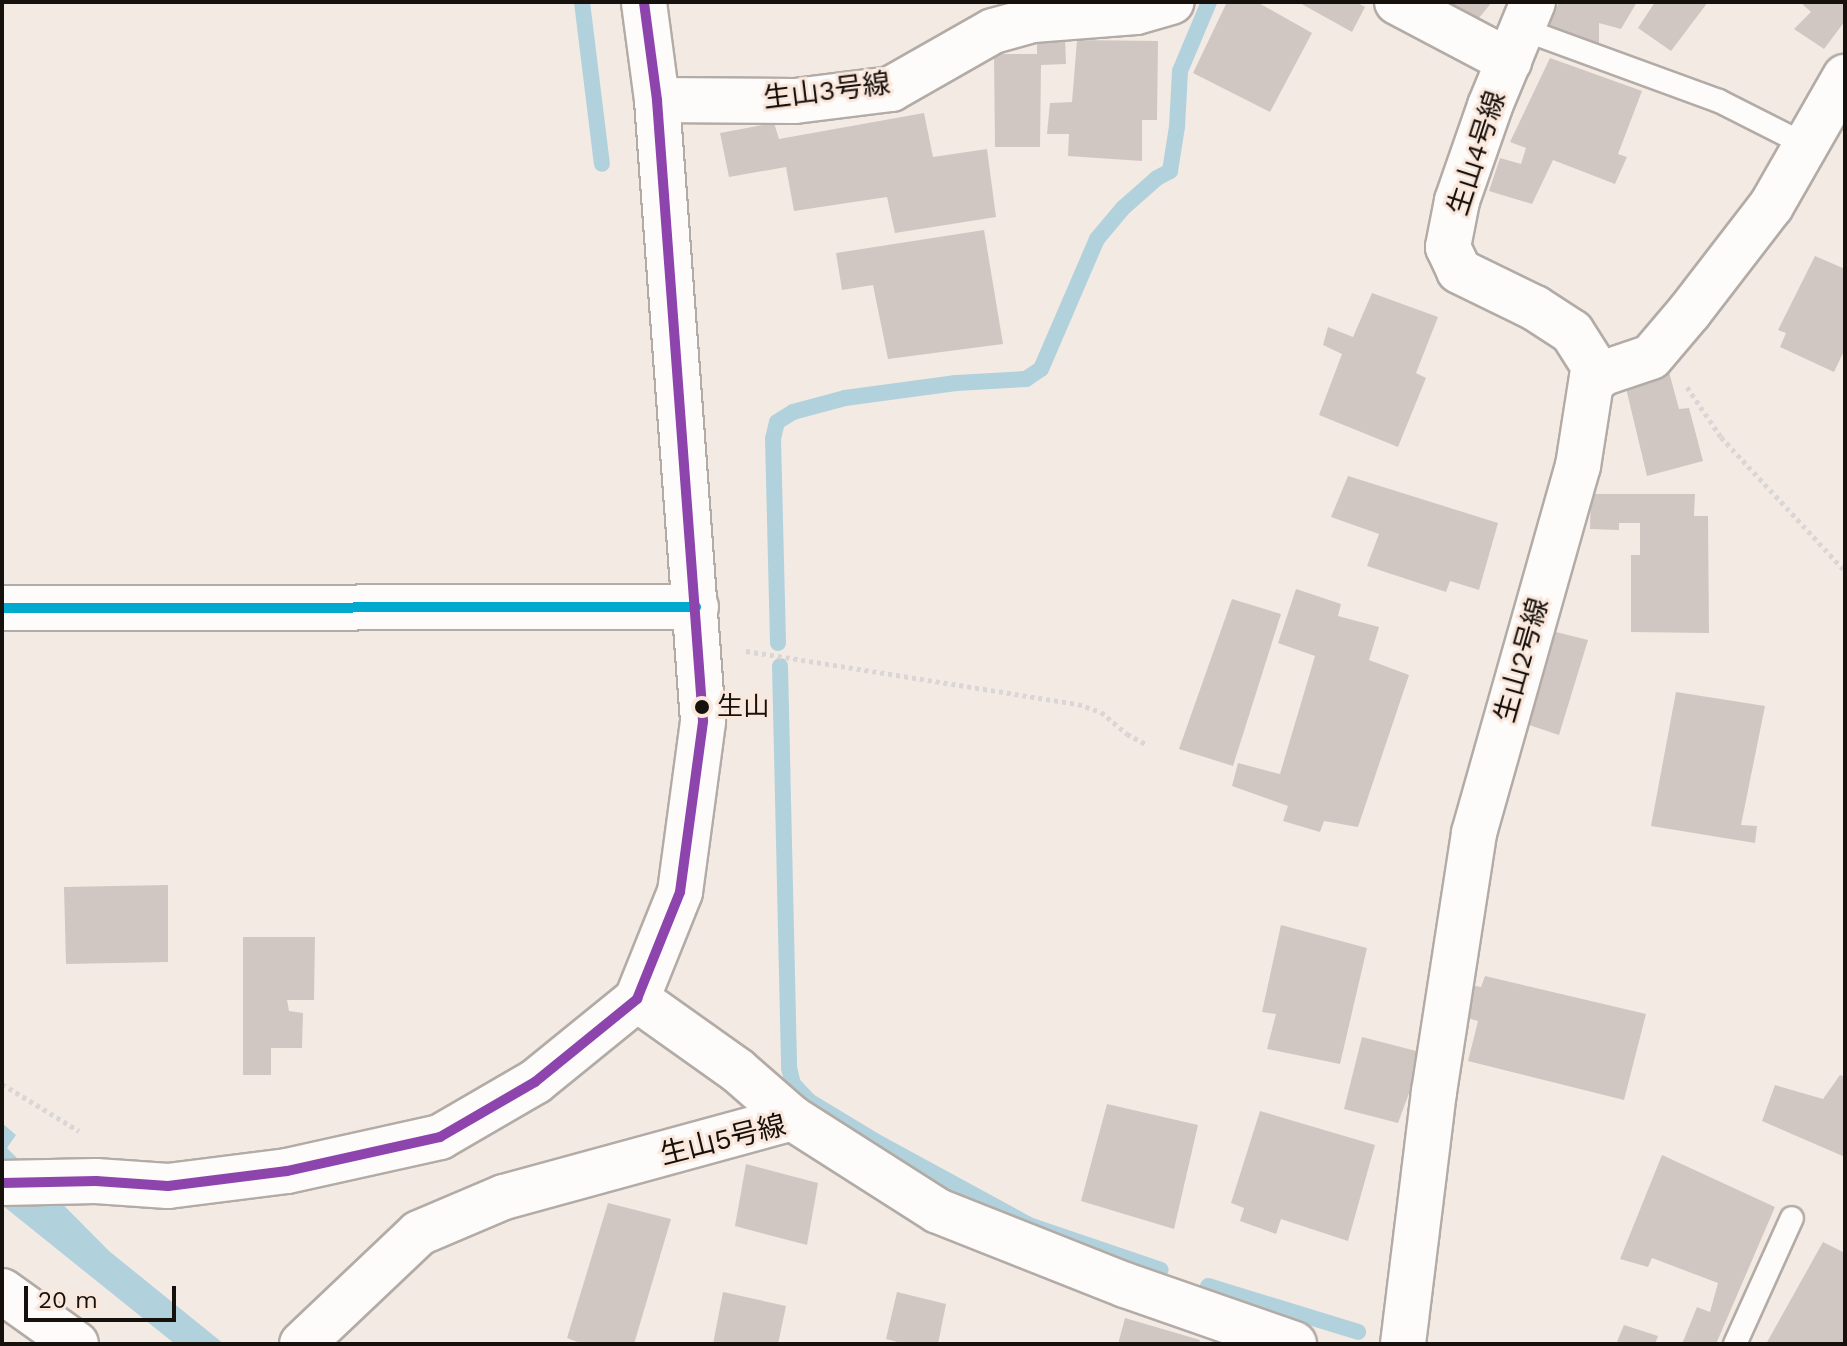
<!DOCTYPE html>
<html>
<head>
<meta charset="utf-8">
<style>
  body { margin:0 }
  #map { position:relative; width:1847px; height:1346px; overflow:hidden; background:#f4eae4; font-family:"Work Sans","Noto Sans JP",sans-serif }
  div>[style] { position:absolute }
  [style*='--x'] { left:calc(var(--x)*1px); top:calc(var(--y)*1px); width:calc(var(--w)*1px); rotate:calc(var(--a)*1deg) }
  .water>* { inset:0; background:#b1d2dc }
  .stream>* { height:16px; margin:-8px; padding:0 8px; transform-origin:8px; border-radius:8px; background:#b1d2dc }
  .building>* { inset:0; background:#d0c7c2 }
  .path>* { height:5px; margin-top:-2.5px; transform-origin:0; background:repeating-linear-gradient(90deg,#d9d6d5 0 4px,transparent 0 8px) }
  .roads { filter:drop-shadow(2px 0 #b3aba6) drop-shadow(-2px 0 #b3aba6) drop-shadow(0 2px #b3aba6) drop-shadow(0 -2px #b3aba6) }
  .service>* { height:22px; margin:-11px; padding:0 11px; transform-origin:11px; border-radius:11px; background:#fdfcfb }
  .minor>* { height:44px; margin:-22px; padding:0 22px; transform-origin:22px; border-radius:22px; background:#fdfcfb }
  .tertiary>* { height:44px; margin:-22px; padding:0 22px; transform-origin:22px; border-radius:22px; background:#fdfcfb }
  .bus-1>* { height:10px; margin:-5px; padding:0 5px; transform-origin:5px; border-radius:5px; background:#00a9ce }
  .bus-2>* { height:10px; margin:-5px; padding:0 5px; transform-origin:5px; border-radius:5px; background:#8e44ad }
  .dots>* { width:22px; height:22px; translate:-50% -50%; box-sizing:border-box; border:4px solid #fbe8dd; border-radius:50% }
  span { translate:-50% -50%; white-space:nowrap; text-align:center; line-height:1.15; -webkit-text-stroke:6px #fbe8dd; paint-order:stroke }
  .bus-label { font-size:26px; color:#17110d }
  .left { translate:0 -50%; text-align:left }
  .street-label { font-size:28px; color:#17110d }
  .frame { position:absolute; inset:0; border:4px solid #17110d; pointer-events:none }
  .scale { position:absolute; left:24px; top:1286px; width:152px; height:36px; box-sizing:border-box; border:4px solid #17110d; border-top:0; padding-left:10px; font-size:24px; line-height:28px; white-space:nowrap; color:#17110d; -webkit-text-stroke:6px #fbe8dd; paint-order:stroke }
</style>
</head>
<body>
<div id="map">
  <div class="water">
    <div style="clip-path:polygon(2px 1123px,16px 1135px,7px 1148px,109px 1251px,224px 1344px,175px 1344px,2px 1205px)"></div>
  </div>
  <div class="stream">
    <div style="--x:582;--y:2;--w:163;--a:83"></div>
    <div style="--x:778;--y:643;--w:204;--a:-91.4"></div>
    <div style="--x:773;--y:439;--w:17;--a:-77"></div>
    <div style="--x:777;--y:422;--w:19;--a:-32"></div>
    <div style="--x:793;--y:412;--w:54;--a:-15.1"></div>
    <div style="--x:845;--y:398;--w:112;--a:-7.7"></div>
    <div style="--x:956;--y:383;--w:70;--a:-3.3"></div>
    <div style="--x:1026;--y:379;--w:18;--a:-34"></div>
    <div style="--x:1041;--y:369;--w:142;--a:-66.7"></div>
    <div style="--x:1097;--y:239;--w:40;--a:-50"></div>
    <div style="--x:1123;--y:208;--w:45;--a:-41.4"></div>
    <div style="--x:1157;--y:178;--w:15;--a:-28"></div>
    <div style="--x:1170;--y:171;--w:45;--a:-81"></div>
    <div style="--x:1177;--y:127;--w:56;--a:-86.9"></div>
    <div style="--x:1180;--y:71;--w:75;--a:-67.2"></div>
    <div style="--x:780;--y:666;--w:402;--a:88.7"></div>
    <div style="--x:789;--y:1068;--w:16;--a:76"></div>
    <div style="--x:793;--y:1084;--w:23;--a:47"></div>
    <div style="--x:809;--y:1101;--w:77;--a:31.2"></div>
    <div style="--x:875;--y:1141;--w:175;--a:28.6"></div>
    <div style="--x:1029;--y:1225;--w:139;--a:18.8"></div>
    <div style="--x:1208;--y:1286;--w:157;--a:17"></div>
  </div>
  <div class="building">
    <div style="clip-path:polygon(1227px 2px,1257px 2px,1312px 33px,1270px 112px,1193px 73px)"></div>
    <div style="clip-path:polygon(1298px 2px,1356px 2px,1365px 7px,1352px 32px)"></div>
    <div style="clip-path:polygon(1435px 2px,1492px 2px,1470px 29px)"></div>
    <div style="clip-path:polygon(1559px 2px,1637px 2px,1621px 29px,1599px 23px,1599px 45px,1549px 27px)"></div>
    <div style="clip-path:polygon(1655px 2px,1708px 2px,1671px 51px,1638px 28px)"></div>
    <div style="clip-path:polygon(1800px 2px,1845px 2px,1845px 21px,1824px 49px,1794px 29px,1811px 12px)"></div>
    <div style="clip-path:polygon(1065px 38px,1066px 64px,1041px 65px,1040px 147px,995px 147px,994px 54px,1037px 54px,1037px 39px)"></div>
    <div style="clip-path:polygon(1077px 40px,1158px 41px,1157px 120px,1142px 120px,1142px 161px,1068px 156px,1069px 134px,1047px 134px,1050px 103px,1072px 102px)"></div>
    <div style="clip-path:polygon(1550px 58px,1642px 91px,1618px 154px,1627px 157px,1615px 184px,1553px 160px,1532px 204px,1489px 191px,1500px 158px,1521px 164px,1526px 148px,1510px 142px)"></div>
    <div style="clip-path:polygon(924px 113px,933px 157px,987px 149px,996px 217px,895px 233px,887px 197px,794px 211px,786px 167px,729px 177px,720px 133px,774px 123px,779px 139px)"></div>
    <div style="clip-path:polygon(984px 230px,1003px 344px,888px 359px,873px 285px,842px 290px,836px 253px)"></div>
    <div style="clip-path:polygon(1815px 256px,1845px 269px,1845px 349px,1834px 372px,1780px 347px,1786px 333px,1778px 330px)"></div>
    <div style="clip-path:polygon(1372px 293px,1438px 317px,1416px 373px,1426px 378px,1398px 447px,1319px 415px,1342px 354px,1323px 345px,1328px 327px,1353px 337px)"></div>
    <div style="clip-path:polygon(1669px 372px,1679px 409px,1689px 408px,1703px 461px,1647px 476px,1625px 384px)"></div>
    <div style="clip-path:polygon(1348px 476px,1498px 523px,1479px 590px,1450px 581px,1446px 592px,1367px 566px,1379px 534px,1331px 517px)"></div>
    <div style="clip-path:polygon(1591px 494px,1695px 494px,1694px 516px,1708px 516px,1709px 633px,1631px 632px,1631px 555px,1640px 555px,1640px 523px,1619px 523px,1619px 530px,1590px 529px)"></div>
    <div style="clip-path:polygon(1296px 589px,1341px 604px,1338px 616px,1379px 627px,1369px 660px,1409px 675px,1358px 827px,1324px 821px,1320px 832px,1283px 821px,1288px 806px,1232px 786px,1238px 763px,1280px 774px,1315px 656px,1278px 643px)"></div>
    <div style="clip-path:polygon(1232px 599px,1281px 614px,1233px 766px,1179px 749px)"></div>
    <div style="clip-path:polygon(1552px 631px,1588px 640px,1559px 735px,1520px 722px)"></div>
    <div style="clip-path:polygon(1676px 692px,1765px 706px,1741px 825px,1757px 826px,1755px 843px,1651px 826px)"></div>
    <div style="clip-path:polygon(168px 885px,168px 962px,66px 964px,64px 887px)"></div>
    <div style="clip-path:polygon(1281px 925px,1367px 948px,1340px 1064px,1267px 1049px,1276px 1014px,1262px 1012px)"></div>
    <div style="clip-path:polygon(243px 937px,315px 937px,314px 1000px,287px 1000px,289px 1011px,303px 1013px,302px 1048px,271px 1048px,271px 1075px,243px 1075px)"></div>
    <div style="clip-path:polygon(1485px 976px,1646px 1014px,1624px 1100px,1468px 1061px,1478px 1021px,1460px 1016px,1470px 985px,1481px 987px)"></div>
    <div style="clip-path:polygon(1362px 1037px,1424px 1053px,1398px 1123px,1344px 1109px)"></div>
    <div style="clip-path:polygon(1840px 1075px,1845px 1077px,1845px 1157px,1762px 1121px,1775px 1085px,1823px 1099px)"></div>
    <div style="clip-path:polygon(1107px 1104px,1198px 1125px,1174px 1229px,1081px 1201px)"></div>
    <div style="clip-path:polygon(1260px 1111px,1375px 1145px,1348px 1241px,1281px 1219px,1276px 1234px,1240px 1221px,1244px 1208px,1231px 1203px)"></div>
    <div style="clip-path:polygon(1662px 1155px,1775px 1207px,1716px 1344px,1682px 1344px,1697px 1307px,1710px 1312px,1718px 1283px,1652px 1258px,1648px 1267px,1620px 1259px)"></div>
    <div style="clip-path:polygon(746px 1164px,818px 1183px,807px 1245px,735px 1226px)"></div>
    <div style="clip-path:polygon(608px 1203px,671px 1219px,634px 1344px,583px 1344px,567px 1338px)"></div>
    <div style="clip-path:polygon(1823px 1242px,1845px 1253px,1845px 1344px,1766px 1344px)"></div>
    <div style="clip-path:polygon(723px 1292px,786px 1306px,778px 1344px,713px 1344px)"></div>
    <div style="clip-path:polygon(897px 1292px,946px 1304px,938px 1344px,905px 1344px,886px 1339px)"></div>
    <div style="clip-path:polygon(1125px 1318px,1200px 1340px,1199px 1344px,1118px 1344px)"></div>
    <div style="clip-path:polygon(1624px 1325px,1658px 1336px,1655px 1344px,1616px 1344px)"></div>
  </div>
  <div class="path">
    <div style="--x:1687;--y:387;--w:60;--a:55.8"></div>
    <div style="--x:1721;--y:437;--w:183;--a:47.2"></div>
    <div style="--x:746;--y:651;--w:336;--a:9.1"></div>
    <div style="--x:1078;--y:704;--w:24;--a:19"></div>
    <div style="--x:1101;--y:712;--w:34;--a:40"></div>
    <div style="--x:1127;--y:734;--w:24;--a:28"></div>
    <div style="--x:2;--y:1084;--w:90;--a:31.4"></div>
  </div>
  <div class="roads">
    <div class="service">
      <div style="--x:1522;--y:29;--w:210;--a:20.1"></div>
      <div style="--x:1719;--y:101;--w:97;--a:26.8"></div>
      <div style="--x:1735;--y:1344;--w:138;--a:-65.7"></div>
    </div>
    <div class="minor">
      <div style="--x:1397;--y:2;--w:127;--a:27.8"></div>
      <div style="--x:1533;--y:2;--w:113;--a:112.5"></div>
      <div style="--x:1490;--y:106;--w:101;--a:109.2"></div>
      <div style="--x:1457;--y:201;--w:47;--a:101.1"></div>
      <div style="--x:1448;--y:247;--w:26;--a:65"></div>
      <div style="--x:1459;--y:271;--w:85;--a:26"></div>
      <div style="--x:1535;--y:308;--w:44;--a:33"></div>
      <div style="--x:1572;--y:332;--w:52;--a:57.5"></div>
      <div style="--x:657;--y:100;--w:138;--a:0.4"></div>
      <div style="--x:795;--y:101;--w:97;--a:-7.1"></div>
      <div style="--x:891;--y:89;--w:117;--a:-29.6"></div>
      <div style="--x:993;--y:31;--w:41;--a:-15.4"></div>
      <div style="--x:1033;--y:20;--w:103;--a:-4.4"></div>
      <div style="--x:1136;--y:12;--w:37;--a:-16"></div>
      <div style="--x:2;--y:608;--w:694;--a:-0.08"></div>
      <div style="--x:637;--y:999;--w:123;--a:35.4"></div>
      <div style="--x:737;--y:1070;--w:73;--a:41.1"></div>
      <div style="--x:2;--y:1291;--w:91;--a:35.6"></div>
      <div style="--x:302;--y:1344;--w:161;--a:-43.5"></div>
      <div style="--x:419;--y:1233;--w:92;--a:-23"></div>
      <div style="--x:504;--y:1197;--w:299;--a:-15.3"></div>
      <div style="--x:792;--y:1118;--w:173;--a:32.5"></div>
      <div style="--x:938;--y:1211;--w:201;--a:21.6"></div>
      <div style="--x:1125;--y:1285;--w:179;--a:19.2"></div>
      <div style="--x:1403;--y:1344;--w:254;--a:-83"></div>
      <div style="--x:1434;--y:1092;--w:262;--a:-81.2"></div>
      <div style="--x:1474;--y:833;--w:381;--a:-74.2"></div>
      <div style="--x:1578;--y:466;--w:90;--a:-81.1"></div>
      <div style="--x:1592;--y:377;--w:62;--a:-18.7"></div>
      <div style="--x:1651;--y:357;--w:60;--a:-49.7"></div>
      <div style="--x:1690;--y:311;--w:133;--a:-52.4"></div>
      <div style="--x:1771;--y:206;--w:149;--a:-60.2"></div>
    </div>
    <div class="tertiary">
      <div style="--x:2;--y:1183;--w:94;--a:-1.2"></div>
      <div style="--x:96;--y:1181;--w:72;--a:4"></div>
      <div style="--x:168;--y:1186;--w:120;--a:-7.2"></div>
      <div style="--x:287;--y:1171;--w:157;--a:-12.5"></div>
      <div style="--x:440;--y:1137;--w:110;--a:-30.1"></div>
      <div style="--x:535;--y:1082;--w:132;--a:-39.1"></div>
      <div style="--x:637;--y:999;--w:115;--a:-68.1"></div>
      <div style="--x:680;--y:892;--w:173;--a:-82.3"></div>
      <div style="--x:703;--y:721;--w:623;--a:-94.24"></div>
      <div style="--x:657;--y:100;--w:99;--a:-97.6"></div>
    </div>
  </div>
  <div class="bus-1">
    <div style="--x:2;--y:608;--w:694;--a:-0.08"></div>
  </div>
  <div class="bus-2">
    <div style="--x:2;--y:1183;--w:94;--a:-1.2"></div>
    <div style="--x:96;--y:1181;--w:72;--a:4"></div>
    <div style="--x:168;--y:1186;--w:120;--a:-7.2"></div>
    <div style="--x:287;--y:1171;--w:157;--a:-12.5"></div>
    <div style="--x:440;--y:1137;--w:110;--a:-30.1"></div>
    <div style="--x:535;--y:1082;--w:132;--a:-39.1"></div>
    <div style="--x:637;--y:999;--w:115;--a:-68.1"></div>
    <div style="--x:680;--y:892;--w:173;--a:-82.3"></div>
    <div style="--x:703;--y:721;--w:623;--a:-94.24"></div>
    <div style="--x:657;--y:100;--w:99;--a:-97.6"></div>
  </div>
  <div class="dots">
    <div style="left:702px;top:707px;background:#17110d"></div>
  </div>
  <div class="bus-label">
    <span class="left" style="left:717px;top:707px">生山</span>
  </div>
  <div class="street-label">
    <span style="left:827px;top:91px;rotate:-7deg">生山3号線</span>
    <span style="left:1477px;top:153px;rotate:-72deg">生山4号線</span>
    <span style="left:1522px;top:660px;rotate:-74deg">生山2号線</span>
    <span style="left:723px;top:1140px;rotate:-14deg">生山5号線</span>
  </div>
  <div class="frame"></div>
  <div class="scale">20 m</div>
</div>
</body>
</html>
